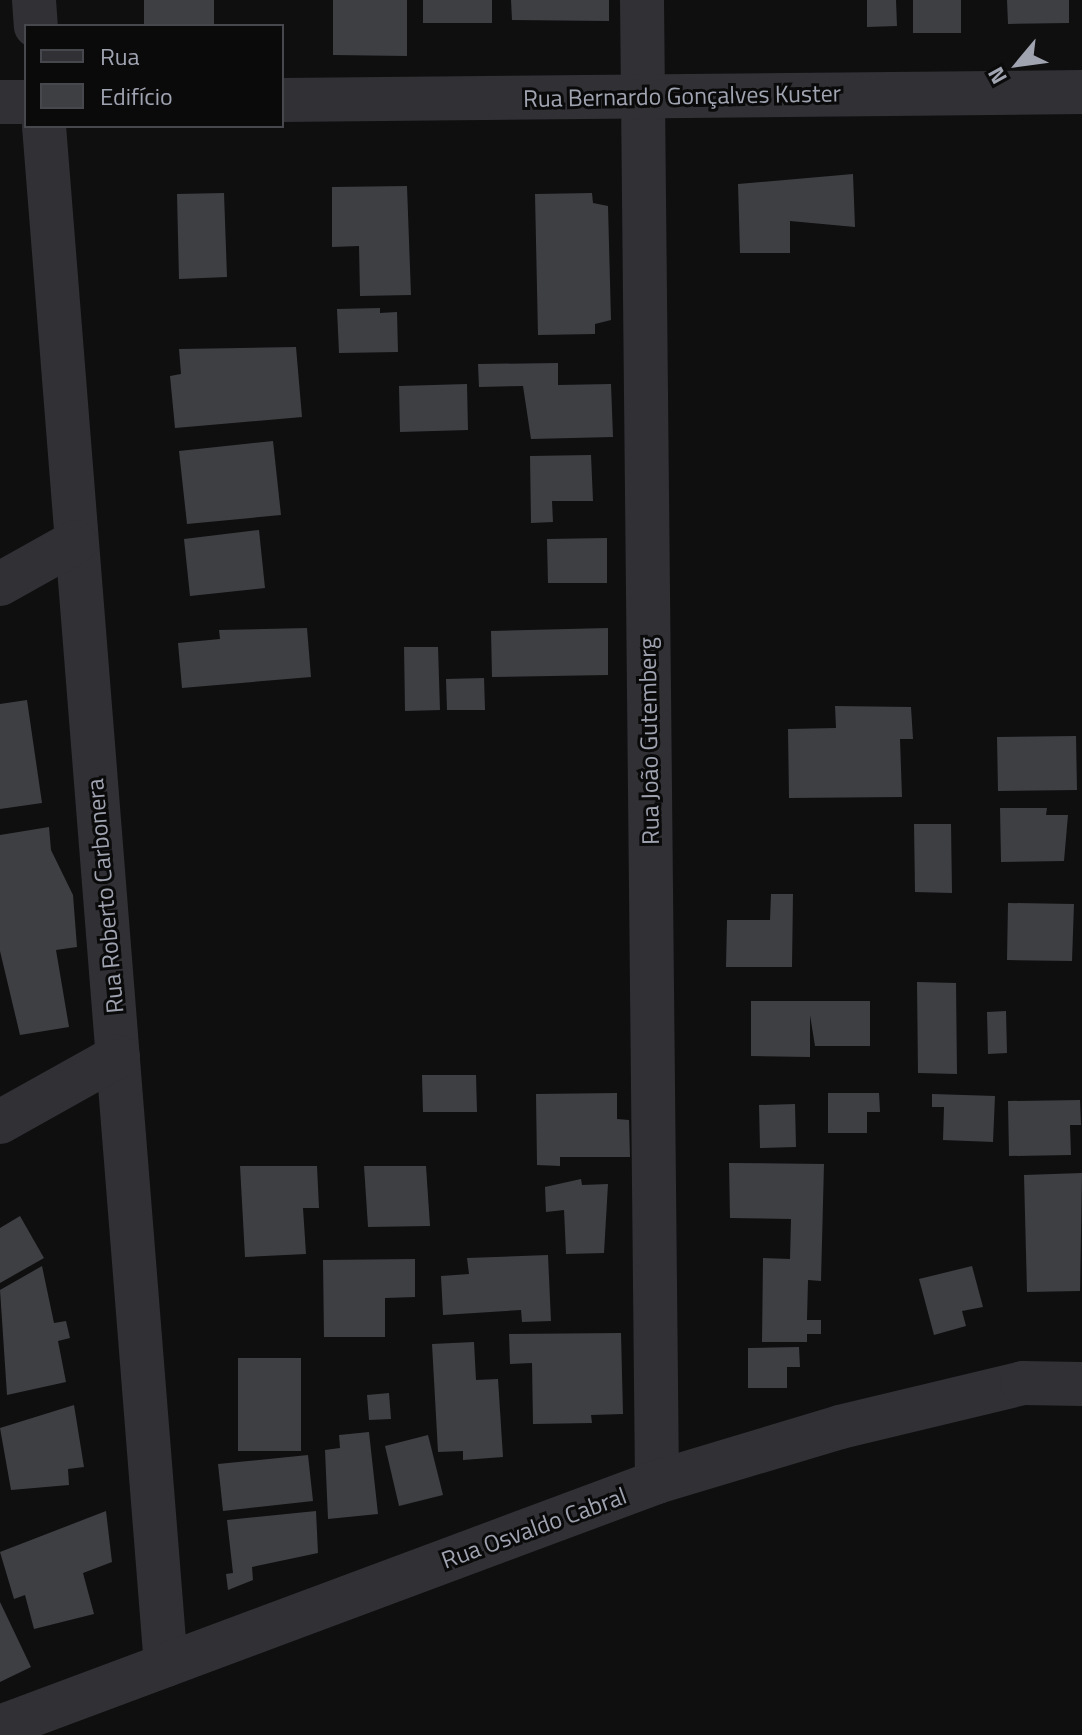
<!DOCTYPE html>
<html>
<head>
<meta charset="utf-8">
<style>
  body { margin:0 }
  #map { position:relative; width:1082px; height:1735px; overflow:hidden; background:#0f0f10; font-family:"Titillium Web",sans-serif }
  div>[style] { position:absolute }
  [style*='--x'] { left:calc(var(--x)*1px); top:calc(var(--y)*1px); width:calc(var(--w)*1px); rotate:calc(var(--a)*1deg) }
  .building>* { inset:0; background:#3e3f43 }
  .minor>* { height:44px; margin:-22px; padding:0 22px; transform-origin:22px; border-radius:22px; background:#303035 }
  span { translate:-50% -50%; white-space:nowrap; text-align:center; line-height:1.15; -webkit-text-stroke:6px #0a0a0b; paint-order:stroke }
  .street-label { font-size:24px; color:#a0a4b1 }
  .legend { position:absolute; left:24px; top:24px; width:260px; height:104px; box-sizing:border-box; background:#0a0a0b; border:2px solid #46484d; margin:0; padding:10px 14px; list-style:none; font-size:24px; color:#a0a4b1 }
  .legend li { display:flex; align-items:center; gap:16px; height:40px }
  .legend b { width:40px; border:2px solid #46484d }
  .north { position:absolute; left:978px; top:24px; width:80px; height:80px; -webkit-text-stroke:6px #0a0a0b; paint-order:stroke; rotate:241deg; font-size:22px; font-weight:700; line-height:32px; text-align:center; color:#a0a4b1 }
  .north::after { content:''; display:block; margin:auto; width:28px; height:36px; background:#a0a4b1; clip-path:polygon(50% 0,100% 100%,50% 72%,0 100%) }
</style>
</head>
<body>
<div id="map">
  <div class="building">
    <div style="clip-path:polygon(144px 0,214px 0,214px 26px,144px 26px)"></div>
    <div style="clip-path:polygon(333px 0,407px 0,407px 56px,333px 55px)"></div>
    <div style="clip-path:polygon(423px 0,492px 0,492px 23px,423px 23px)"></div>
    <div style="clip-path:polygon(511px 0,609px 0,609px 21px,512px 20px)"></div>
    <div style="clip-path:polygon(867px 0,896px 0,897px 26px,867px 27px)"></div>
    <div style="clip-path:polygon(913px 0,961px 0,961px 33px,913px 33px)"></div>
    <div style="clip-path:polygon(1007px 0,1069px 0,1069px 23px,1008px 24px)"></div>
    <div style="clip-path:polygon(853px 174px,855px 227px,790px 221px,790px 253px,740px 253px,738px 184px)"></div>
    <div style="clip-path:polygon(407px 186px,411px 295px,360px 296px,359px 246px,332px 247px,332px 187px)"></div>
    <div style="clip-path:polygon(224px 193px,227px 277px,179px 279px,177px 194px)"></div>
    <div style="clip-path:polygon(592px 193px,593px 203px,608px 206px,611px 320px,595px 324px,595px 334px,538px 335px,535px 194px)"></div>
    <div style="clip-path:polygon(380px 308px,380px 313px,397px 312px,398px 352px,339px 353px,337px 309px)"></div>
    <div style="clip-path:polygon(296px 347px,302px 417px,175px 428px,170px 376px,181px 374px,179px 349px)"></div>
    <div style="clip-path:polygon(558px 363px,558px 385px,611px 384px,613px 437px,531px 439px,523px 386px,479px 387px,478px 364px)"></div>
    <div style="clip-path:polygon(467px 384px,468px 430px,400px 432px,399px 386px)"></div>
    <div style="clip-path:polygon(273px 441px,281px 515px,187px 524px,179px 451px)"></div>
    <div style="clip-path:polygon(591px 455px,593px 501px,552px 501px,553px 522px,531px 523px,530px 456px)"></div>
    <div style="clip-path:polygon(259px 530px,265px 588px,190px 596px,184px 539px)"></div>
    <div style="clip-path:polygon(607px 538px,607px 583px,548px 583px,547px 539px)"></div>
    <div style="clip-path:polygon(307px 628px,311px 677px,182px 688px,178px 643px,220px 639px,219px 630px)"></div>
    <div style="clip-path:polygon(608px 628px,608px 675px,492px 677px,491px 631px)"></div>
    <div style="clip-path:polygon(404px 647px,438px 647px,440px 710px,405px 711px)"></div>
    <div style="clip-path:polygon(484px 678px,485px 710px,447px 710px,446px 679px)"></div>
    <div style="clip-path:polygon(27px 700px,42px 803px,0 809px,0 704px)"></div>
    <div style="clip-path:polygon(835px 706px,911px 707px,913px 739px,900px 739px,902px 797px,789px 798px,788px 729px,836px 728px)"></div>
    <div style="clip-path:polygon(1076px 736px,1077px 790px,998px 791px,997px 737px)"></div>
    <div style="clip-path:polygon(1000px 808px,1047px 808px,1046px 815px,1068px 815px,1064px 861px,1001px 862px)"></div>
    <div style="clip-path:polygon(914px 824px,951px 824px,952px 893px,915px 892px)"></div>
    <div style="clip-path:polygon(49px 827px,51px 850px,73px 895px,77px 947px,56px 950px,69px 1027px,20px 1035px,0 951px,0 835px)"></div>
    <div style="clip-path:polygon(771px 894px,793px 894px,792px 967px,726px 967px,727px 920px,770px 920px)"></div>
    <div style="clip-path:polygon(1008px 903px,1074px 904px,1072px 961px,1007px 960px)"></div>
    <div style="clip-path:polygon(917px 982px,956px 983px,957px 1074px,918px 1073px)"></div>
    <div style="clip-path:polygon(751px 1001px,870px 1001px,870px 1046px,815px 1046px,810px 1015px,810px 1057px,751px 1056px)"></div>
    <div style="clip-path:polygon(1006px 1011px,1007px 1053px,988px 1054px,987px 1012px)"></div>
    <div style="clip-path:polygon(422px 1075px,476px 1075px,477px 1112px,423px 1112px)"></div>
    <div style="clip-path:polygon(617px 1093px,617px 1119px,629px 1120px,630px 1157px,560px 1157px,560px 1166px,537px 1165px,536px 1094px)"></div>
    <div style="clip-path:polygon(828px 1093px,879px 1093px,880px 1112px,867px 1112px,867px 1133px,828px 1133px)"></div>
    <div style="clip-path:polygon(932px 1094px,995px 1096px,993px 1142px,943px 1140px,944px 1107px,932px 1107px)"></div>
    <div style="clip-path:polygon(1080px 1100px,1081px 1125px,1070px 1125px,1071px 1155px,1009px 1156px,1008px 1101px)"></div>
    <div style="clip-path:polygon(795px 1104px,796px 1147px,760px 1148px,759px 1105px)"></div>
    <div style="clip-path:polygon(729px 1163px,824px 1164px,821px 1281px,808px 1280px,807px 1320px,821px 1320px,821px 1334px,807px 1334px,807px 1342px,762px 1342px,763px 1258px,790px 1259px,791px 1219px,730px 1218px)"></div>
    <div style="clip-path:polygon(240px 1166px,317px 1166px,319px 1208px,303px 1208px,306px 1254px,245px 1257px)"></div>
    <div style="clip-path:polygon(364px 1166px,426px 1166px,430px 1226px,368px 1227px)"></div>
    <div style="clip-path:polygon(1082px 1173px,1080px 1291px,1027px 1292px,1024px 1175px)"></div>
    <div style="clip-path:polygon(581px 1179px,582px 1185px,608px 1184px,604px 1253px,566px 1254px,564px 1210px,546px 1212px,545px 1187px)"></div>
    <div style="clip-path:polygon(20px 1216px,44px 1258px,0 1283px,0 1228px)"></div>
    <div style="clip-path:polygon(548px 1255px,551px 1321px,522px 1322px,521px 1310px,443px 1315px,441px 1276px,469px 1274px,467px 1258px)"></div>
    <div style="clip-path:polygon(415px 1259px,415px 1297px,385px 1298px,385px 1337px,324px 1337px,323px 1260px)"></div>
    <div style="clip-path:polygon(42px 1266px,54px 1323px,66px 1321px,70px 1338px,58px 1341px,66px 1382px,7px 1395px,0 1290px)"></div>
    <div style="clip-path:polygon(972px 1266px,983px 1307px,962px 1311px,966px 1326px,934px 1335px,919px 1279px)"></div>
    <div style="clip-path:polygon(621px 1333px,623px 1414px,591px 1415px,592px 1423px,533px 1424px,532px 1363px,510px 1364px,509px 1334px)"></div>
    <div style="clip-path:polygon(474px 1342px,476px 1380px,498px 1379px,503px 1457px,463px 1460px,463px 1451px,438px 1452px,432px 1344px)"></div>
    <div style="clip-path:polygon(799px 1347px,800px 1367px,787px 1367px,787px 1388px,748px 1388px,748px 1348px)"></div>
    <div style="clip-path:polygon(238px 1358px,301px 1358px,301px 1451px,238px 1451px)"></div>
    <div style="clip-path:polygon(389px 1393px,391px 1419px,369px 1420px,367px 1395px)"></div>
    <div style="clip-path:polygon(74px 1405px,84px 1467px,68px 1469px,69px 1485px,11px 1490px,0 1428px)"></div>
    <div style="clip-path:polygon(369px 1432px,378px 1514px,328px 1519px,325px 1450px,340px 1448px,339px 1435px)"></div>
    <div style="clip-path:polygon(428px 1435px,443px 1495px,399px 1506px,385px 1446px)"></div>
    <div style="clip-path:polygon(308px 1455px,313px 1501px,223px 1511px,218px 1464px)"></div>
    <div style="clip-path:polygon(106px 1511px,112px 1562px,83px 1573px,94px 1614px,34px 1629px,25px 1595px,14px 1599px,0 1552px)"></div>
    <div style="clip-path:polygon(316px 1511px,318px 1553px,252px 1567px,253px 1580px,228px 1590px,226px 1574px,233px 1573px,227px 1520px)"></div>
    <div style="clip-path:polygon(0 1602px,31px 1667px,0 1682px)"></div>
  </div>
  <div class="minor">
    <div style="--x:34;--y:0;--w:26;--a:86"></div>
    <div style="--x:642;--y:0;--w:1482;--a:89.42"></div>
    <div style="--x:282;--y:100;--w:800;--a:-0.57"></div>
    <div style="--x:0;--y:102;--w:26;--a:0"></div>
    <div style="--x:44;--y:126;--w:1544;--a:85.47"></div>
    <div style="--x:0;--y:584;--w:86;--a:-29.2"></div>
    <div style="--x:0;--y:1122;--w:135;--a:-29.2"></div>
    <div style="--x:0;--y:1727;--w:701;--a:-20.45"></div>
    <div style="--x:657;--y:1482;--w:191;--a:-16.7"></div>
    <div style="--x:840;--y:1427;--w:188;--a:-13.5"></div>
    <div style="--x:1023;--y:1383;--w:59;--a:1"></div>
  </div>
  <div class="street-label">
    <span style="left:682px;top:96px;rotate:-1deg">Rua Bernardo Gonçalves Kuster</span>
    <span style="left:649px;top:741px;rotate:-91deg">Rua João Gutemberg</span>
    <span style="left:105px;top:896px;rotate:-95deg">Rua Roberto Carbonera</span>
    <span style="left:534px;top:1528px;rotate:-20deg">Rua Osvaldo Cabral</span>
  </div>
  <ul class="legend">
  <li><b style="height:10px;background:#303035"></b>Rua</li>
  <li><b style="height:22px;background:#3e3f43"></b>Edifício</li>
  </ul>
  <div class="north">N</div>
</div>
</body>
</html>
